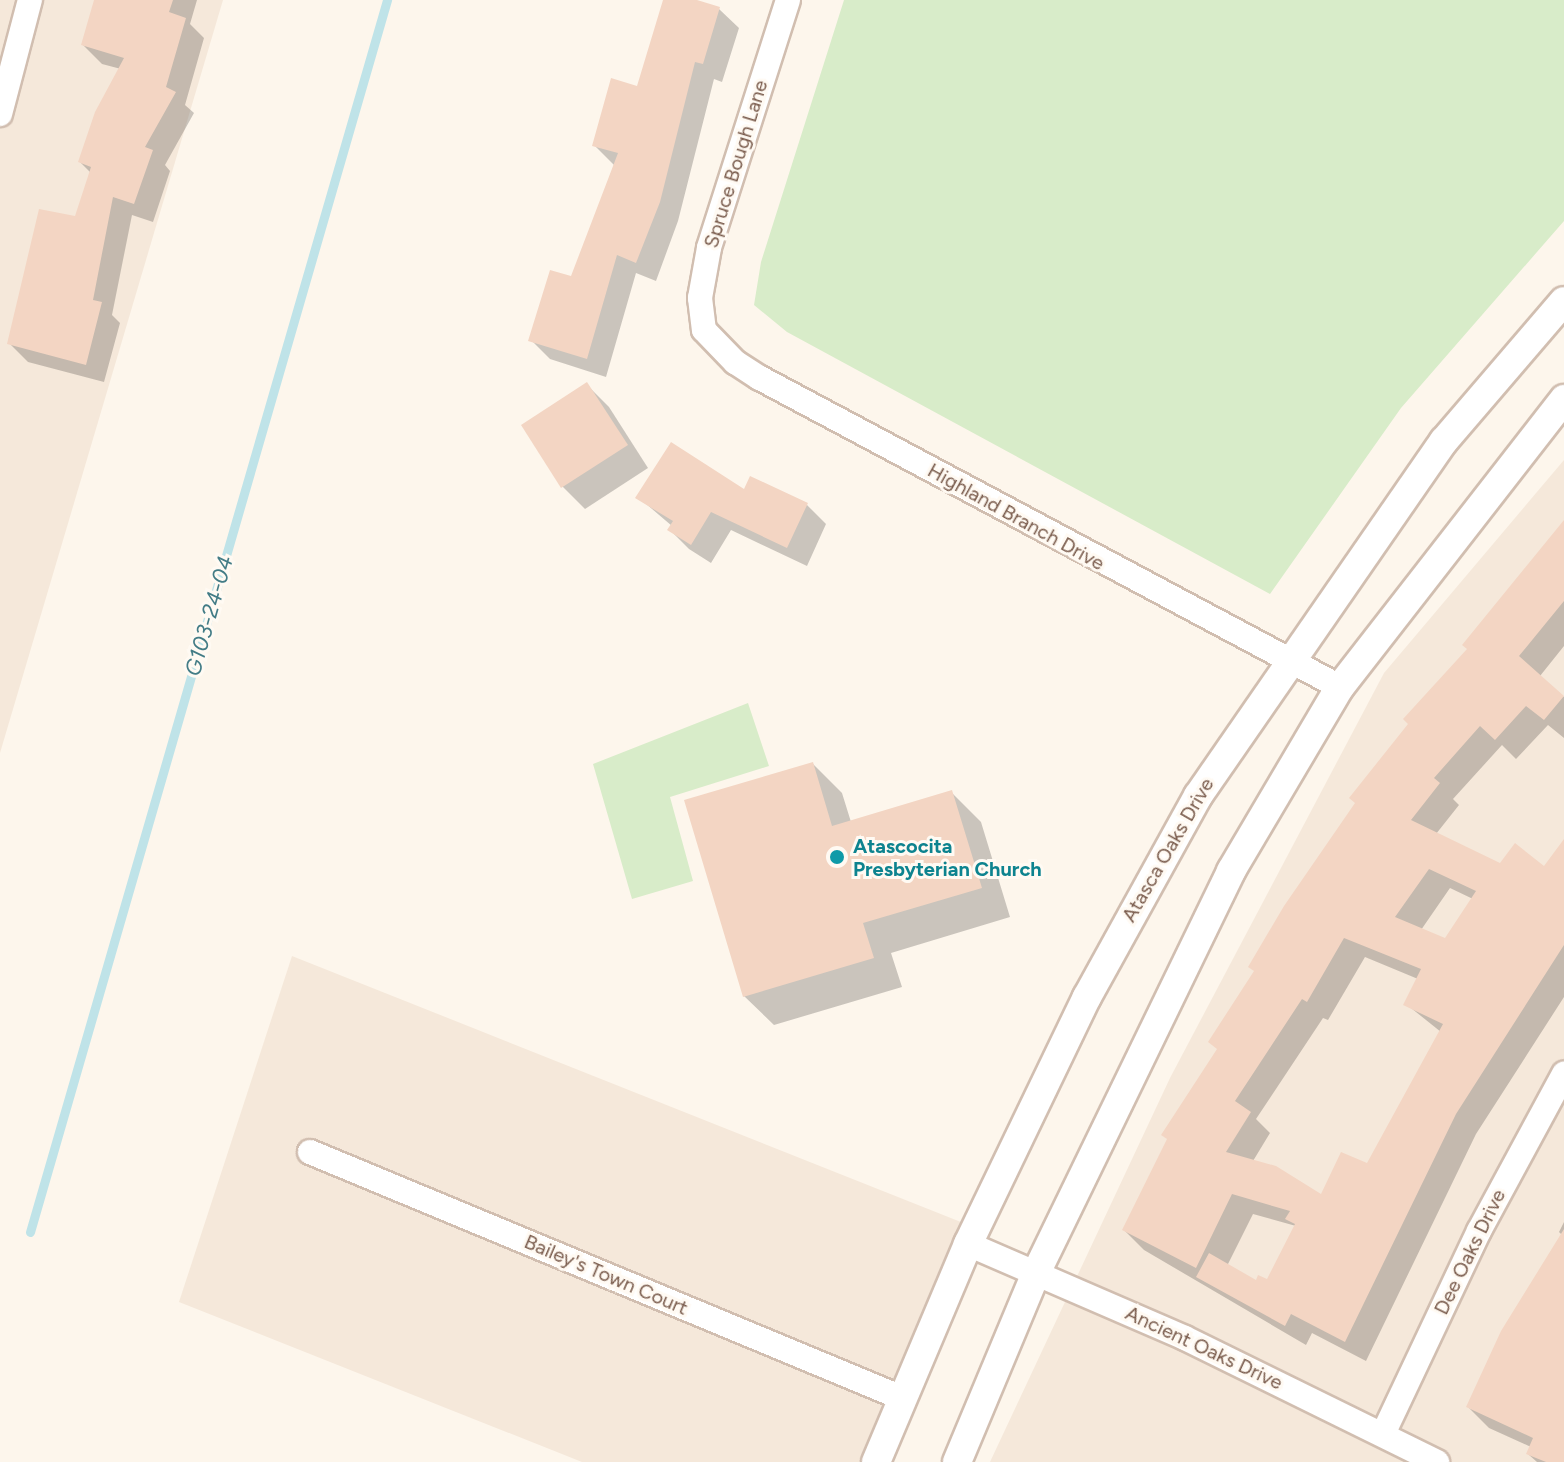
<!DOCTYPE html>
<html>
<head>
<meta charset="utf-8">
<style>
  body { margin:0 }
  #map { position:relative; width:1564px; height:1462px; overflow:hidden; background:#fdf6ec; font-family:Figtree,sans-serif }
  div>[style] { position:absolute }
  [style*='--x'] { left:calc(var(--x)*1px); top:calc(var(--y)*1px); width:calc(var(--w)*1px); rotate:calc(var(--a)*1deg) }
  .residential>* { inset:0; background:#f5e8da }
  .green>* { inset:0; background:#d8ecc9 }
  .shadow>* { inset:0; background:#0003 }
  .stream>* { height:9px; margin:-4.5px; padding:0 4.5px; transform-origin:4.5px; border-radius:4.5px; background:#bfe3e8 }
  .building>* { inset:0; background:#f3d5c3 }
  .roads { filter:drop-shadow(2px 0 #d1beb0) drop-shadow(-2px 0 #d1beb0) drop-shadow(0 2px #d1beb0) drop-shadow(0 -2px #d1beb0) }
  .minor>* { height:24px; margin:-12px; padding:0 12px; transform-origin:12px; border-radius:12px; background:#fff }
  .tertiary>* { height:28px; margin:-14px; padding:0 14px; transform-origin:14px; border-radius:14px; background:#fff }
  .dots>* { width:22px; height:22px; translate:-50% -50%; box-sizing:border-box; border:4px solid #fffaf3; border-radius:50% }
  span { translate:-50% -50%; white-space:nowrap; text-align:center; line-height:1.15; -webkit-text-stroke:6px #fffaf3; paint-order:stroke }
  .street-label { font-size:20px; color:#7a5c4d }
  .culture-label { font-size:20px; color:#0d838f; font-weight:700 }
  .left { translate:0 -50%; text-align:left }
  .water-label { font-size:22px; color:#437c86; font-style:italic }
</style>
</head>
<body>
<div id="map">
  <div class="residential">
    <div style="clip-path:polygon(0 0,223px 0,0 753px)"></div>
    <div style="clip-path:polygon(1564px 460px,1564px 1462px,990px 1462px,1170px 1078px,1384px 673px)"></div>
    <div style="clip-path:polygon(292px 956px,976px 1228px,878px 1462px,582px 1462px,179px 1302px)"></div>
  </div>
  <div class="green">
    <div style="clip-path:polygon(844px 0,1564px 0,1564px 221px,1401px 408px,1270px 594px,787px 332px,754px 305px,761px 262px)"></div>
    <div style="clip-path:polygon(748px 703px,769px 766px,670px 797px,693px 881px,632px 899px,593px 764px)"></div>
  </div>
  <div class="shadow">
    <div style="clip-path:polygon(97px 0,197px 0,190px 24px,204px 38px,185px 105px,194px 113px,165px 165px,170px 171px,153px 222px,132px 215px,112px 315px,120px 323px,104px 382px,28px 362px,9px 343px,76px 218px,91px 173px,80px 162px,121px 69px,102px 64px,83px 45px)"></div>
    <div style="clip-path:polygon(665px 0,690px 0,719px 9px,739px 28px,722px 82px,714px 79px,678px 221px,656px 281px,636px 273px,606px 377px,550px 359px,531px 340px,572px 279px,614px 165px,594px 145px,638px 88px)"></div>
    <div style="clip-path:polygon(587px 385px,609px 407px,648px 468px,585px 509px,563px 487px,524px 426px)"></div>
    <div style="clip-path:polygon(745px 492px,807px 505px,826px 524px,807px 566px,731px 530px,711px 563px,689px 549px,670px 530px,672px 526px,638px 497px)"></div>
    <div style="clip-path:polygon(evenodd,1564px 524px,1564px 646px,1540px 676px,1564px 697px,1564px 738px,1548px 725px,1516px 759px,1502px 745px,1453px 799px,1459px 805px,1436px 834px,1501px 865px,1544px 868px,1564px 843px,1564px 997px,1476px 1134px,1366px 1361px,1312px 1333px,1306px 1345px,1144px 1250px,1124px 1230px,1469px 649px,1564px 524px,1450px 888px,1473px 899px,1445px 941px,1421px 930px,1450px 888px,1564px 524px,1365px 957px,1418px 979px,1406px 1004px,1441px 1032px,1368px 1166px,1322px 1197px,1253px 1161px,1270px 1133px,1256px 1119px,1323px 1018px,1328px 1020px,1365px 957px,1564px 524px,1253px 1214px,1296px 1226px,1268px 1282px,1256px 1283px,1227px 1266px,1253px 1214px)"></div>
    <div style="clip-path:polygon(813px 764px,842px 793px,851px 822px,952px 793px,981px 822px,1010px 917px,891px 953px,902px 987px,774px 1025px,744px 996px)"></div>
    <div style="clip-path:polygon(1564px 1222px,1564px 1462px,1537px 1462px,1528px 1454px,1531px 1447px,1489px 1428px,1468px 1407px,1563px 1236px,1559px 1232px)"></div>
  </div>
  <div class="stream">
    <div style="--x:30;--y:1232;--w:1283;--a:-73.84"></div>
  </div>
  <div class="building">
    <div style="clip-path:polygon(94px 0,173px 0,169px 12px,186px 18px,166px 87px,176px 92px,145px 147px,153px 150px,134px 204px,113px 197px,93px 300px,102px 302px,86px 365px,7px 344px,39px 209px,75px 216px,91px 167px,78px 162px,95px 112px,124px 58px,81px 45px)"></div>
    <div style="clip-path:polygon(663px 0,697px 0,720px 7px,703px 64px,695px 62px,660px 202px,636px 263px,617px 255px,587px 359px,528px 341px,550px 270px,571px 276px,618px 153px,592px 146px,611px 78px,637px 86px)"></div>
    <div style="clip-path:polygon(587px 382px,628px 445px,561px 488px,521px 425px)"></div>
    <div style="clip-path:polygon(671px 442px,744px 489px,750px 476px,808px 503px,787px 548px,711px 512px,691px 545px,667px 530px,673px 521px,635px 498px)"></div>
    <div style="clip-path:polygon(evenodd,1564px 520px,1564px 601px,1519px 656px,1564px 696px,1544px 720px,1526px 706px,1495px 740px,1480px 726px,1434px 778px,1440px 783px,1411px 820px,1500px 863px,1515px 843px,1544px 866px,1564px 839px,1564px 945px,1456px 1114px,1345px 1342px,1291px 1314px,1285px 1326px,1196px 1277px,1209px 1253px,1256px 1280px,1258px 1275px,1267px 1279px,1295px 1224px,1285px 1219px,1290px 1211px,1232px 1194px,1196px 1268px,1122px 1230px,1167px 1139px,1161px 1135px,1217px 1049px,1208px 1042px,1254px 971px,1248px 967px,1284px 906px,1355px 803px,1349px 798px,1408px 724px,1403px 719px,1467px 649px,1462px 645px,1564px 520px,1429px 869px,1476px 891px,1445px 938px,1395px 917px,1429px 869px,1564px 520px,1344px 938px,1421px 969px,1403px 1005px,1443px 1024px,1367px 1163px,1341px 1152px,1321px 1194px,1276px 1166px,1226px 1152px,1251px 1112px,1235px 1101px,1302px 999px,1307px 1002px,1344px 938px)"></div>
    <div style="clip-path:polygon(813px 762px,832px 826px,952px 790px,982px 888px,863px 923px,874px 958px,743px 997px,684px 800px)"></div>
    <div style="clip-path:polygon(1564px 1229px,1564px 1462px,1546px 1462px,1526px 1454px,1533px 1438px,1466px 1407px,1501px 1331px)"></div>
  </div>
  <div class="roads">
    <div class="minor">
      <div style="--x:788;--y:0;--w:260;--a:107.7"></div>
      <div style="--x:709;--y:248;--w:51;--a:100.2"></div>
      <div style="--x:700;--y:298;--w:32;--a:83"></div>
      <div style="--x:704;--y:330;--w:45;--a:45.9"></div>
      <div style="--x:735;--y:362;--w:30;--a:33"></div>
      <div style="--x:760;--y:378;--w:657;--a:28.05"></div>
      <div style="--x:0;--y:114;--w:118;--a:-75.3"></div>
      <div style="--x:310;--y:1152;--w:641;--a:22.56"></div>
      <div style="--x:968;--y:1244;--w:236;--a:23.4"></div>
      <div style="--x:1185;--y:1338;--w:281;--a:26.2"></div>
      <div style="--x:1383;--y:1434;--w:225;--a:-64.7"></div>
      <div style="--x:1479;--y:1231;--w:179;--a:-61.6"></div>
    </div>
    <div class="tertiary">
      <div style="--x:876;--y:1462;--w:237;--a:-67.1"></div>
      <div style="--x:968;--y:1244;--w:274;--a:-64.3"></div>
      <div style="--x:1087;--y:997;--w:230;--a:-61.1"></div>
      <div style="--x:1198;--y:796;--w:432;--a:-55.3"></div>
      <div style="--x:1444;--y:441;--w:184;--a:-49.4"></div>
      <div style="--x:957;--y:1462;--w:207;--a:-67.3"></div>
      <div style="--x:1037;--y:1271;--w:445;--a:-64.1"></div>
      <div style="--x:1231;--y:871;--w:214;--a:-59.4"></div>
      <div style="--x:1340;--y:687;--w:365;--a:-52.1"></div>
    </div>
  </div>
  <div class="dots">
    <div style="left:837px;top:857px;background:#0f9aa8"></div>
  </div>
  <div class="street-label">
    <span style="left:736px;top:164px;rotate:-73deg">Spruce Bough Lane</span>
    <span style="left:1016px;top:517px;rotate:29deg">Highland Branch Drive</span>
    <span style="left:1168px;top:850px;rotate:-60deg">Atasca Oaks Drive</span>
    <span style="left:1470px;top:1252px;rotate:-64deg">Dee Oaks Drive</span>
    <span style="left:606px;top:1275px;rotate:23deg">Bailey's Town Court</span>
    <span style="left:1204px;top:1348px;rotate:25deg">Ancient Oaks Drive</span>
  </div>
  <div class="culture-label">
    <span class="left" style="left:853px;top:858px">Atascocita<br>Presbyterian Church</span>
  </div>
  <div class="water-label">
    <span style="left:209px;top:616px;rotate:-74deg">G103-24-04</span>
  </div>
</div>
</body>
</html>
